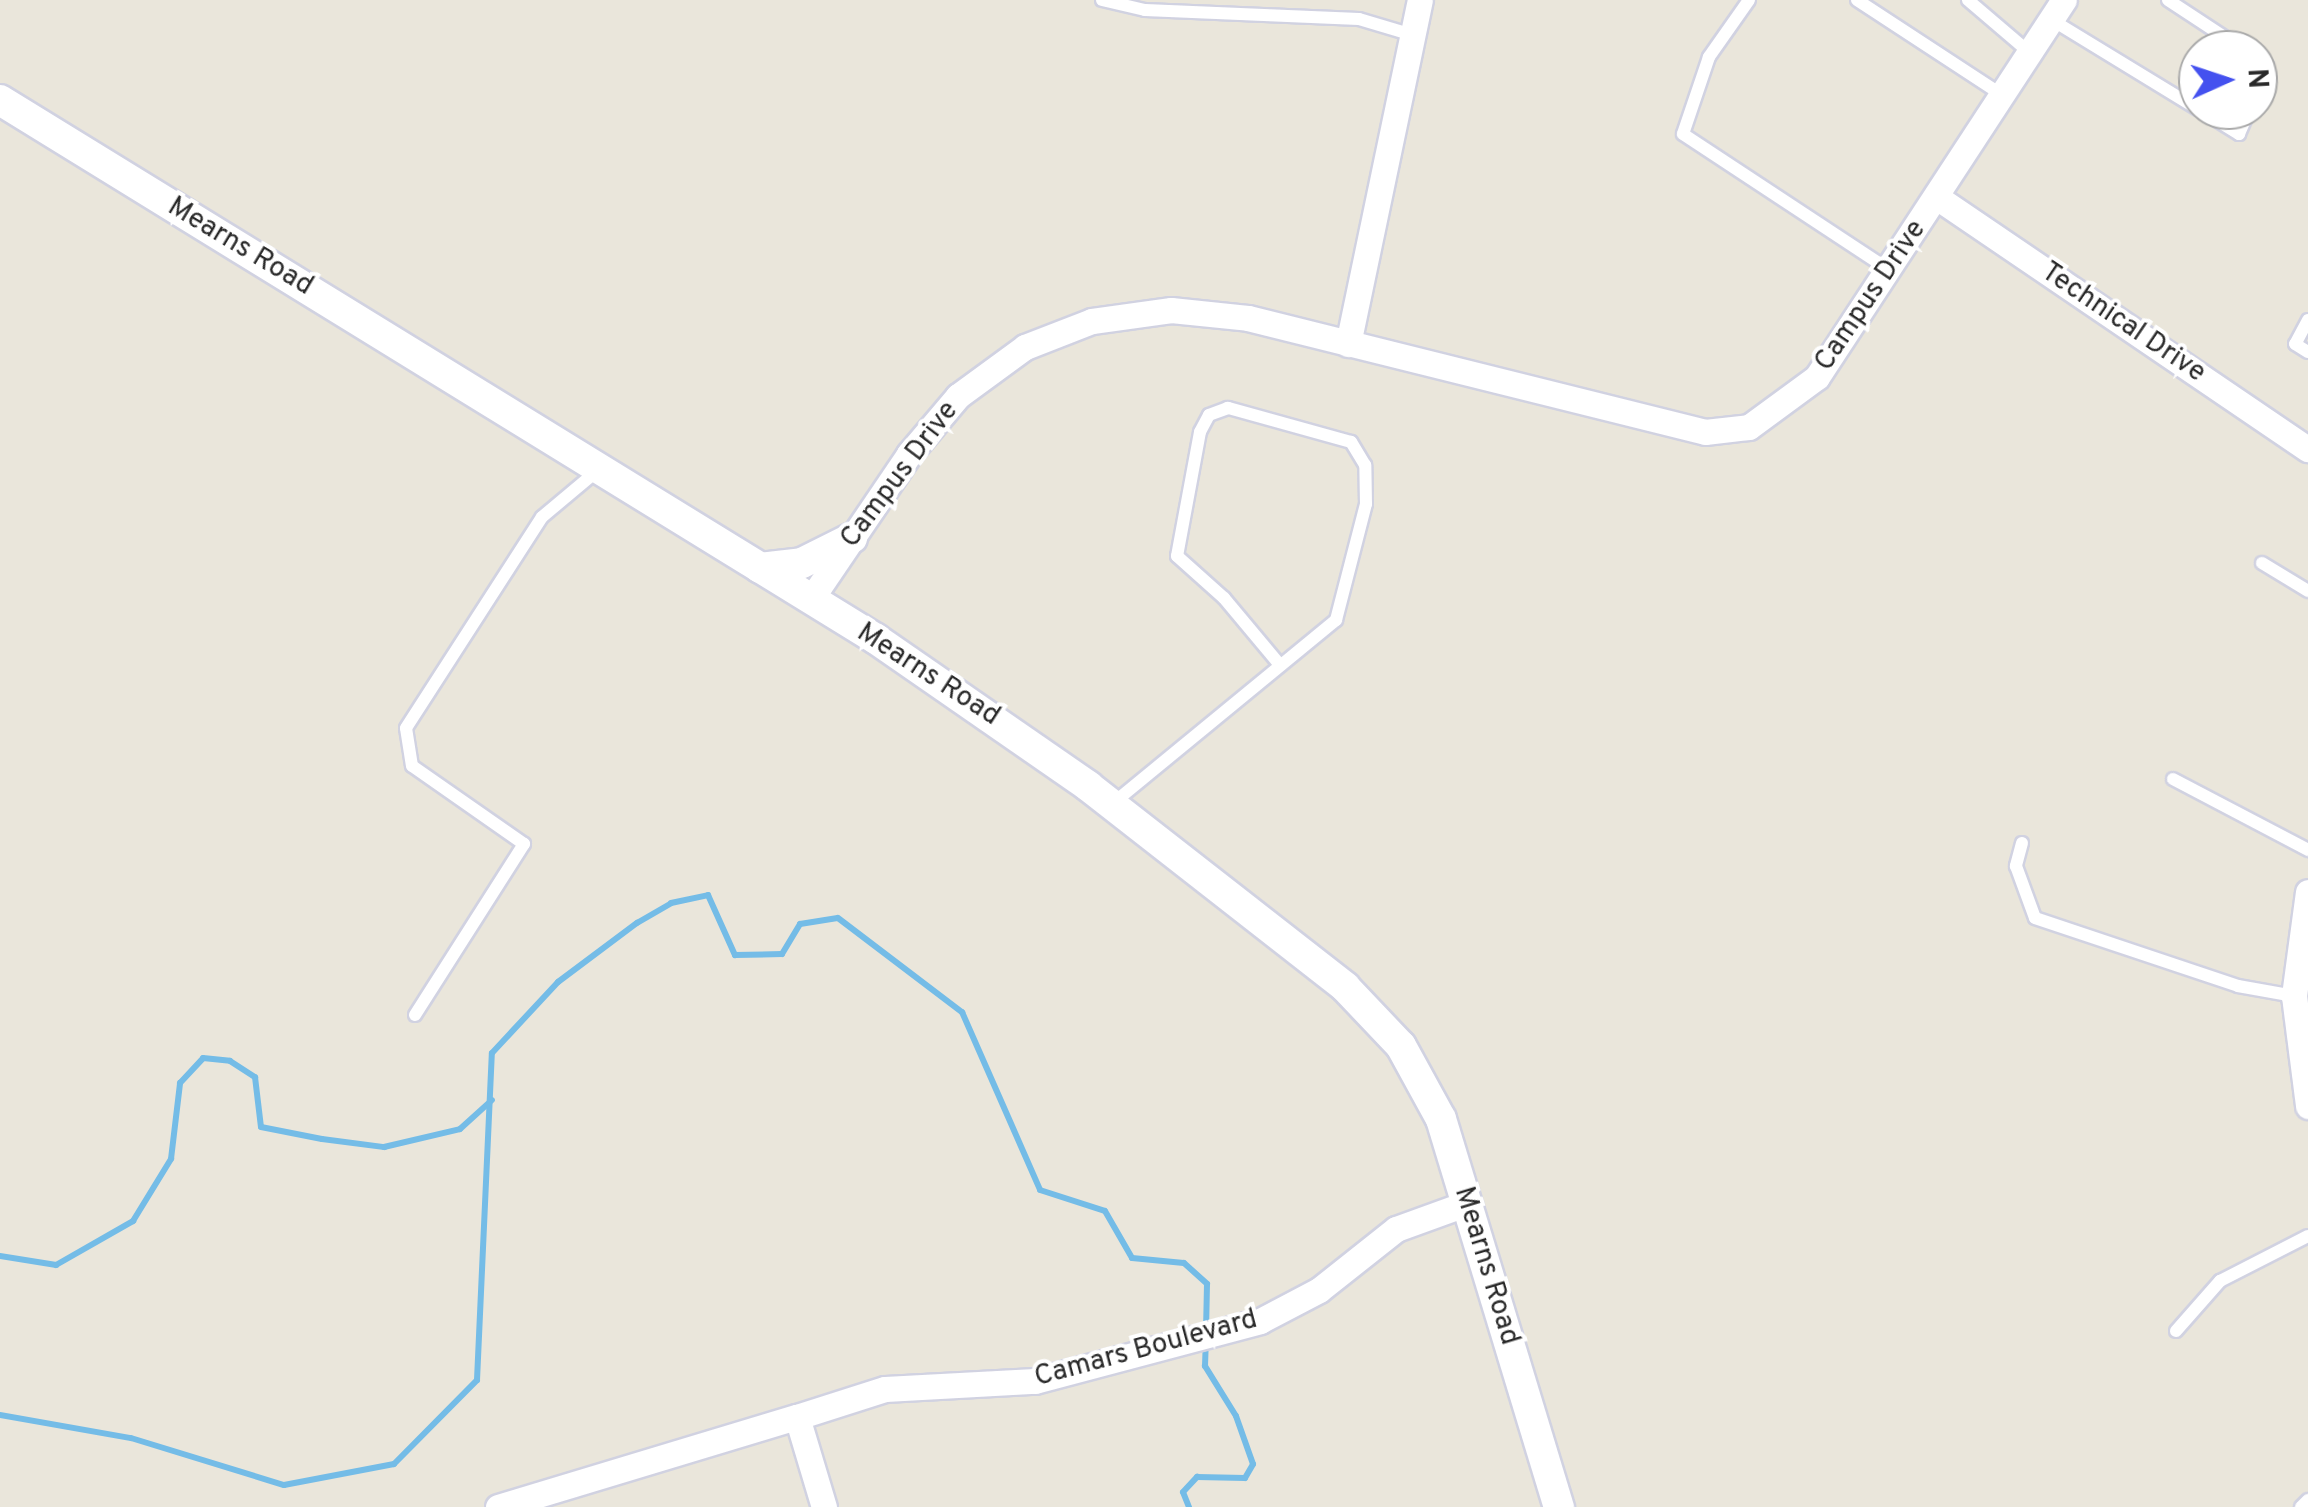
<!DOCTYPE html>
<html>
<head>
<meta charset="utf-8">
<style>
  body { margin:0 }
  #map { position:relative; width:2308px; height:1507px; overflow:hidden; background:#eae6db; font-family:Overpass,sans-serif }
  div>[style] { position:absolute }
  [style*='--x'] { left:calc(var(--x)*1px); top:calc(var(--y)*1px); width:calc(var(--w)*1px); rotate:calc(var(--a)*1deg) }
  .stream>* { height:6px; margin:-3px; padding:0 3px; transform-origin:3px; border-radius:3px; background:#74bce7 }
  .roads { filter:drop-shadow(2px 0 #d1d2e1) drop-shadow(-2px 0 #d1d2e1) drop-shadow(0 2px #d1d2e1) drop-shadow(0 -2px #d1d2e1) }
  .service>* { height:12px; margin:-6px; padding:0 6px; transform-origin:6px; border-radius:6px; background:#fff }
  .minor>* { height:25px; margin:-12.5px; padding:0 12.5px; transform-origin:12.5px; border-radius:12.5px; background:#fff }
  .tertiary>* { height:30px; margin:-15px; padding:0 15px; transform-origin:15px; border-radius:15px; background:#fff }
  span { translate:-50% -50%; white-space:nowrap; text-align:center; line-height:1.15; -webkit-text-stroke:8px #fff; paint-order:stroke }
  .street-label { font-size:28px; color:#292929 }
  .north { position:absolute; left:2178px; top:30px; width:100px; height:100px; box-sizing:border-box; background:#fff; border:2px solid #a9a9a9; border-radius:50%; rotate:87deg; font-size:28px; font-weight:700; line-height:40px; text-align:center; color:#292929 }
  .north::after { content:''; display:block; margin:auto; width:35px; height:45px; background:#4451ef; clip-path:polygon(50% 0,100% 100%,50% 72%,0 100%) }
</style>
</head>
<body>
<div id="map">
  <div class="stream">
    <div style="--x:0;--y:1256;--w:57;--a:9.1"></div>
    <div style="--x:56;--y:1265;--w:89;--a:-29.7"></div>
    <div style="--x:133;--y:1221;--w:73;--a:-58.5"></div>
    <div style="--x:171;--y:1159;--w:77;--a:-83.2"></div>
    <div style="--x:180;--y:1083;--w:34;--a:-47"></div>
    <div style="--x:203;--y:1058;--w:27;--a:6"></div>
    <div style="--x:230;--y:1061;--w:30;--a:33"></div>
    <div style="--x:255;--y:1077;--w:50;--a:83.2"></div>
    <div style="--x:261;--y:1127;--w:62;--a:11.1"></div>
    <div style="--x:322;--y:1139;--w:63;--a:7.4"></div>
    <div style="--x:384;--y:1147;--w:78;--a:-13.3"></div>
    <div style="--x:460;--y:1129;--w:43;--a:-42.2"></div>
    <div style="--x:0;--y:1415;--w:133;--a:10"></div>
    <div style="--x:131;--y:1438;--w:160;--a:17.1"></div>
    <div style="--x:284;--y:1485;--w:112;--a:-10.8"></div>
    <div style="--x:394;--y:1464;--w:118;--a:-45.3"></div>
    <div style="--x:477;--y:1380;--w:327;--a:-87.4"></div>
    <div style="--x:492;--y:1053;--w:97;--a:-47.1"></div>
    <div style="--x:558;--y:982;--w:99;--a:-36.8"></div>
    <div style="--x:637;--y:923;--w:39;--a:-30"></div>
    <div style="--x:671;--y:903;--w:38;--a:-12"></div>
    <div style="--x:708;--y:895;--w:66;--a:65.8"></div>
    <div style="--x:735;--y:955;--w:47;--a:-1.2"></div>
    <div style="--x:782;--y:954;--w:35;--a:-59"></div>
    <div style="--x:800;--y:924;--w:38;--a:-9"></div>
    <div style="--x:838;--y:918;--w:156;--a:37.2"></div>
    <div style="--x:962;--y:1012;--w:194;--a:66.3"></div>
    <div style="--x:1040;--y:1190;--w:68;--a:17.9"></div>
    <div style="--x:1105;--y:1211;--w:54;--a:60.1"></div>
    <div style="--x:1132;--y:1258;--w:52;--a:5.5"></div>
    <div style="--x:1184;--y:1263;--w:31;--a:42"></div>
    <div style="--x:1207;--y:1284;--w:46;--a:91.2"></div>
    <div style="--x:1189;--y:1507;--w:16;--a:-112"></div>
    <div style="--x:1183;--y:1492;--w:21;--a:-47"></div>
    <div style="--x:1197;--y:1477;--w:48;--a:1.2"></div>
    <div style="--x:1245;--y:1478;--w:16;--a:-60"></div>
    <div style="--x:1253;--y:1464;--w:51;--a:-109.5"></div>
    <div style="--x:1236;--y:1416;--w:59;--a:-121.8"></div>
    <div style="--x:1205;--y:1366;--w:23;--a:-88"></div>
  </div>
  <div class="roads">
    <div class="service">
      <div style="--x:1102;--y:0;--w:44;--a:13.1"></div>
      <div style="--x:1145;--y:10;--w:214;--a:2.4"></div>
      <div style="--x:1359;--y:19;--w:56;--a:16.5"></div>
      <div style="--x:1749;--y:0;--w:70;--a:125.1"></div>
      <div style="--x:1709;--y:57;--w:81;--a:108.7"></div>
      <div style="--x:1683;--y:134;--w:247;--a:33.4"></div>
      <div style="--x:1857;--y:0;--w:173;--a:33.2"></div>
      <div style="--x:1968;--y:0;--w:82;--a:40.5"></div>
      <div style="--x:2168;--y:0;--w:91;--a:33.3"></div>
      <div style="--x:2052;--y:20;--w:171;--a:31.4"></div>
      <div style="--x:2258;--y:60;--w:11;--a:34"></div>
      <div style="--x:2267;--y:66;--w:24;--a:112"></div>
      <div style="--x:2200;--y:110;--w:46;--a:31.6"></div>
      <div style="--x:2239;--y:134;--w:26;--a:-67"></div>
      <div style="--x:2308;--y:320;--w:27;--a:118"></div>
      <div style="--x:2295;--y:344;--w:15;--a:32"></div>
      <div style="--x:2262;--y:563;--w:54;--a:31.3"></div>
      <div style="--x:2173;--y:779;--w:153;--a:27.7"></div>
      <div style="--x:1112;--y:804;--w:290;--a:-39.4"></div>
      <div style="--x:1336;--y:620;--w:120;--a:-75.5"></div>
      <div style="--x:1366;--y:504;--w:39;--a:-91"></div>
      <div style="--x:1365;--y:465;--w:27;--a:-121"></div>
      <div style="--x:1351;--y:442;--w:128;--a:-164.5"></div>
      <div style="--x:1228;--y:408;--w:20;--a:160"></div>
      <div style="--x:1209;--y:415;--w:19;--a:118"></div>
      <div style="--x:1200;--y:432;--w:126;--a:100.5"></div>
      <div style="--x:1177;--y:556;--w:63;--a:41.8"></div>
      <div style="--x:1224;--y:598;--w:87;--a:50.1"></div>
      <div style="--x:2022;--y:843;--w:24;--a:105"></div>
      <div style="--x:2016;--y:866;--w:55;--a:69.9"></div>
      <div style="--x:2035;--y:918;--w:214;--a:18.5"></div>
      <div style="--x:2238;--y:986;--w:57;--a:10.1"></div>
      <div style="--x:415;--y:1015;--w:203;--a:-57.5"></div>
      <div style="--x:524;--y:844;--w:136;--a:-145.1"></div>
      <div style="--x:412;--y:766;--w:38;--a:-99"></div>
      <div style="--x:406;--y:728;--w:251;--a:-57.2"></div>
      <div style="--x:542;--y:517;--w:72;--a:-39.9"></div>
      <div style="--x:2176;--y:1331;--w:67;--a:-48.7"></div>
      <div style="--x:2220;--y:1281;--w:99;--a:-27.1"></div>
      <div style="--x:2301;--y:1507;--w:10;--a:-45"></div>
    </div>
    <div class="minor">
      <div style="--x:1938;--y:198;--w:447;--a:34.2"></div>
      <div style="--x:1348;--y:344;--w:351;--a:-78.2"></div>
      <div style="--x:811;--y:599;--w:175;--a:-55.9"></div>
      <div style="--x:909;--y:454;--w:76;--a:-49.8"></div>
      <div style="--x:958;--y:396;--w:83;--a:-36.2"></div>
      <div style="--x:1025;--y:347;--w:72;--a:-21.2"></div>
      <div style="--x:1092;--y:321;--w:80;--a:-7.9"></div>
      <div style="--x:1171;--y:310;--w:77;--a:5.9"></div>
      <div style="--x:1248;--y:318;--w:471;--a:14"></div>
      <div style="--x:1705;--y:432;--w:44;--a:-6.5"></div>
      <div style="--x:1749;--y:427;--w:84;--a:-36.3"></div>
      <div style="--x:1817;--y:377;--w:451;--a:-56.8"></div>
      <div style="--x:2308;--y:892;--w:105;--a:97.7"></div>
      <div style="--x:2294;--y:996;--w:111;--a:82.7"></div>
      <div style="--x:797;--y:1417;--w:92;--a:-17.7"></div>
      <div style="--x:885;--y:1389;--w:150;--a:-3.1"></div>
      <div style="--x:1035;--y:1381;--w:233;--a:-14.9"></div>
      <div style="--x:1260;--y:1321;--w:67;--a:-27.7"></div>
      <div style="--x:1319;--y:1290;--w:98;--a:-38.4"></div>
      <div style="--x:1396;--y:1229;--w:77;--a:-19.9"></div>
      <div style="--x:498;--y:1507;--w:312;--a:-16.8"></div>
      <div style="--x:797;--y:1417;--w:94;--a:73.3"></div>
    </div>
    <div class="tertiary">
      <div style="--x:0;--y:100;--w:1029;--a:31.6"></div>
      <div style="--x:876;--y:639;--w:258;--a:34.7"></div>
      <div style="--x:1088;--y:786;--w:326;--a:38"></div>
      <div style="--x:1345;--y:987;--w:81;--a:46.5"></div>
      <div style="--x:1401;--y:1046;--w:83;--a:61.3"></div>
      <div style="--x:1441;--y:1119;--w:406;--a:73.1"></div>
      <div style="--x:760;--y:568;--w:42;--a:-6.8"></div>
      <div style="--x:802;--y:563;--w:56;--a:-26.6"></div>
    </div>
  </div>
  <div class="street-label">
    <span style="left:240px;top:247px;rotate:31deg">Mearns Road</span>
    <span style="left:1871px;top:296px;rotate:-56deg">Campus Drive</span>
    <span style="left:2123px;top:323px;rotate:34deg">Technical Drive</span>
    <span style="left:900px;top:475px;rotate:-53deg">Campus Drive</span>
    <span style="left:928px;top:675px;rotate:33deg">Mearns Road</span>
    <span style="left:1486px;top:1266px;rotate:73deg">Mearns Road</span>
    <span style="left:1146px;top:1349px;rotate:-15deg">Camars Boulevard</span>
  </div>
  <div class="north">N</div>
</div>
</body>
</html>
